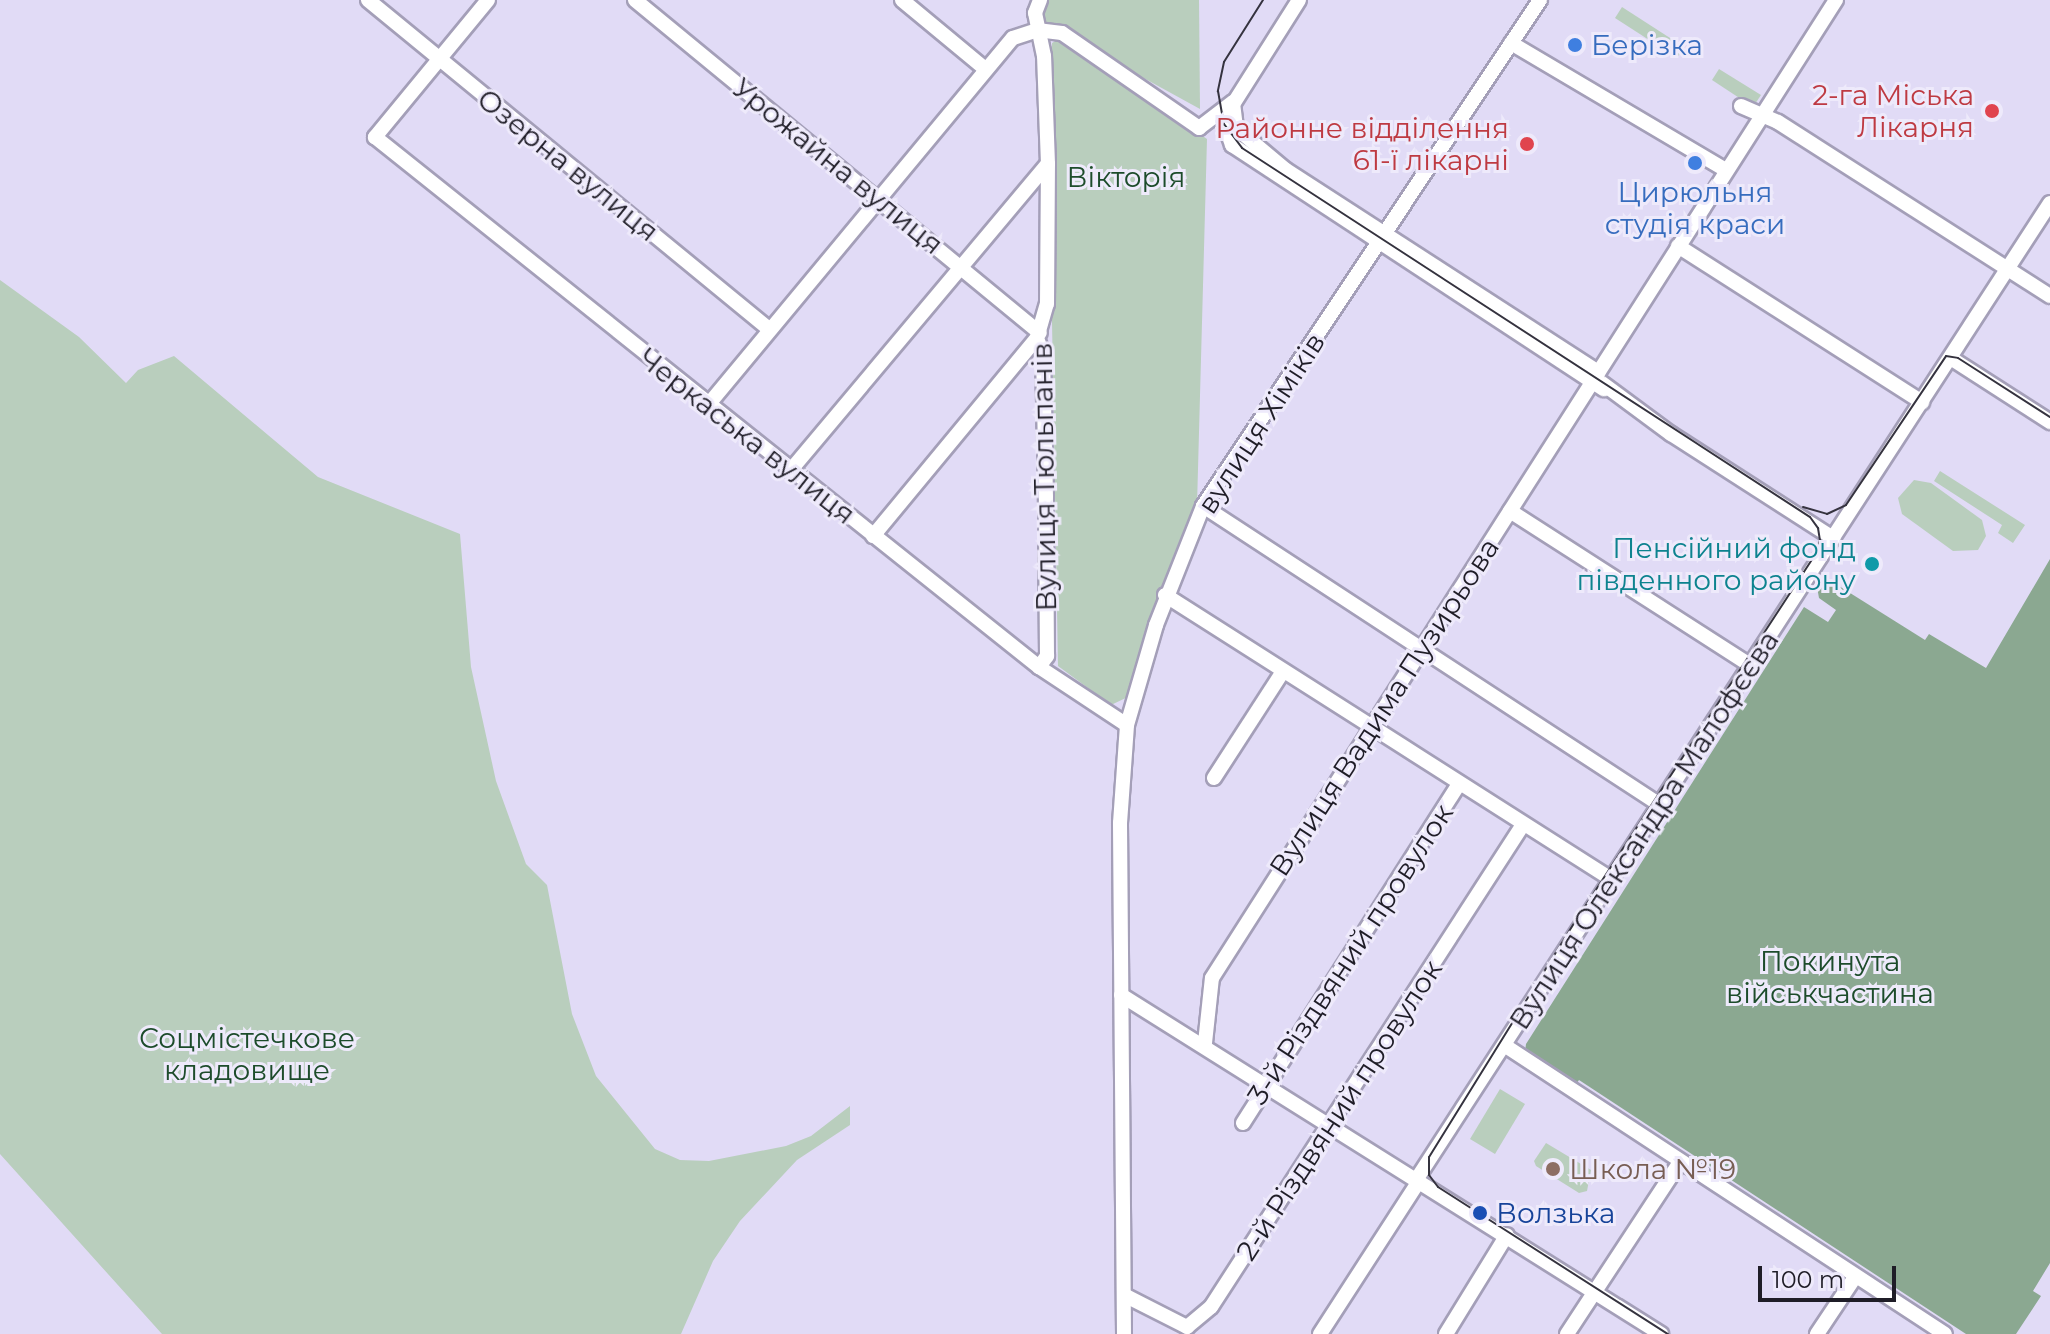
<!DOCTYPE html>
<html>
<head>
<meta charset="utf-8">
<style>
  body { margin:0 }
  #map { position:relative; width:2050px; height:1334px; overflow:hidden; background:#e1dbf6; font-family:Montserrat,sans-serif }
  div>[style] { position:absolute }
  [style*='--x'] { left:calc(var(--x)*1px); top:calc(var(--y)*1px); width:calc(var(--w)*1px); rotate:calc(var(--a)*1deg) }
  .green>* { inset:0; background:#b9cebd }
  .forest>* { inset:0; background:#8ba891 }
  .roads { filter:drop-shadow(2px 0 #a49fb8) drop-shadow(-2px 0 #a49fb8) drop-shadow(0 2px #a49fb8) drop-shadow(0 -2px #a49fb8) }
  .minor>* { height:14px; margin:-7px; padding:0 7px; transform-origin:7px; border-radius:7px; background:#fff }
  .tram>* { height:2px; margin:-1px; padding:0 1px; transform-origin:1px; border-radius:1px; background:#35333f }
  .dots>* { width:22px; height:22px; translate:-50% -50%; box-sizing:border-box; border:4px solid #eeeafb; border-radius:50% }
  span { translate:-50% -50%; white-space:nowrap; text-align:center; line-height:1.15; -webkit-text-stroke:6px #eeeafb; paint-order:stroke }
  .shop-label { font-size:28px; color:#366cbe }
  .left { translate:0 -50%; text-align:left }
  .health-label { font-size:28px; color:#be3a42 }
  .right { translate:-100% -50%; text-align:right }
  .street-label { font-size:28px; color:#1f1d27 }
  .park-label { font-size:28px; color:#1d4c2b }
  .culture-label { font-size:28px; color:#0d838f }
  .education-label { font-size:28px; color:#785e54 }
  .transit-label { font-size:28px; color:#164399 }
  .scale { position:absolute; left:1758px; top:1266px; width:138px; height:36px; box-sizing:border-box; border:4px solid #1f1d27; border-top:0; padding-left:10px; font-size:24px; line-height:28px; white-space:nowrap; color:#1f1d27; -webkit-text-stroke:6px #eeeafb; paint-order:stroke }
</style>
</head>
<body>
<div id="map">
  <div class="green">
    <div style="clip-path:polygon(1041px 0,1199px 0,1200px 109px,1038px 20px)"></div>
    <div style="clip-path:polygon(1622px 7px,1684px 47px,1677px 58px,1615px 18px)"></div>
    <div style="clip-path:polygon(1061px 38px,1207px 139px,1197px 506px,1170px 566px,1132px 695px,1111px 705px,1058px 666px,1049px 150px,1052px 43px)"></div>
    <div style="clip-path:polygon(1719px 69px,1761px 95px,1753px 107px,1712px 80px)"></div>
    <div style="clip-path:polygon(0 280px,79px 337px,126px 383px,138px 370px,174px 356px,318px 477px,460px 534px,471px 667px,496px 781px,526px 864px,547px 885px,572px 1014px,596px 1076px,655px 1149px,680px 1160px,709px 1161px,786px 1146px,811px 1136px,850px 1106px,850px 1125px,797px 1160px,740px 1221px,713px 1261px,681px 1334px,162px 1334px,0 1154px)"></div>
    <div style="clip-path:polygon(1940px 471px,2025px 525px,2013px 543px,1998px 533px,2002px 525px,1934px 481px)"></div>
    <div style="clip-path:polygon(1914px 480px,1931px 483px,1982px 520px,1986px 536px,1978px 550px,1953px 551px,1902px 514px,1898px 498px)"></div>
    <div style="clip-path:polygon(1500px 1089px,1525px 1104px,1495px 1154px,1470px 1139px)"></div>
    <div style="clip-path:polygon(1546px 1143px,1591px 1170px,1587px 1191px,1579px 1193px,1536px 1166px,1534px 1161px)"></div>
  </div>
  <div class="forest">
    <div style="clip-path:polygon(2050px 559px,2050px 1263px,2033px 1291px,2041px 1296px,2016px 1334px,1966px 1334px,1579px 1080px,1574px 1087px,1525px 1052px,1526px 1044px,1804px 607px,1828px 622px,1836px 610px,1819px 598px,1817px 587px,1823px 576px,1925px 640px,1929px 634px,1986px 668px)"></div>
  </div>
  <div class="roads">
    <div class="minor">
      <div style="--x:368;--y:0;--w:519;--a:39.37"></div>
      <div style="--x:488;--y:0;--w:178;--a:129.5"></div>
      <div style="--x:375;--y:137;--w:850;--a:38.6"></div>
      <div style="--x:1039;--y:667;--w:105;--a:33.4"></div>
      <div style="--x:635;--y:0;--w:524;--a:39.43"></div>
      <div style="--x:902;--y:0;--w:108;--a:39.7"></div>
      <div style="--x:1299;--y:0;--w:142;--a:122.3"></div>
      <div style="--x:1223;--y:120;--w:27;--a:70"></div>
      <div style="--x:1232;--y:145;--w:445;--a:33.3"></div>
      <div style="--x:1511;--y:43;--w:250;--a:30.6"></div>
      <div style="--x:1233;--y:103;--w:25;--a:83"></div>
      <div style="--x:1236;--y:128;--w:65;--a:40"></div>
      <div style="--x:1286;--y:170;--w:372;--a:32.9"></div>
      <div style="--x:1741;--y:106;--w:40;--a:23.4"></div>
      <div style="--x:1778;--y:122;--w:323;--a:32.6"></div>
      <div style="--x:1678;--y:246;--w:290;--a:32.6"></div>
      <div style="--x:1952;--y:359;--w:117;--a:32.7"></div>
      <div style="--x:1602;--y:383;--w:86;--a:36.5"></div>
      <div style="--x:1671;--y:434;--w:193;--a:32.7"></div>
      <div style="--x:708;--y:405;--w:477;--a:-50.3"></div>
      <div style="--x:1013;--y:38;--w:25;--a:-18"></div>
      <div style="--x:1037;--y:30;--w:25;--a:7"></div>
      <div style="--x:1062;--y:33;--w:167;--a:34.7"></div>
      <div style="--x:1199;--y:128;--w:43;--a:-37.4"></div>
      <div style="--x:790;--y:471;--w:401;--a:-50"></div>
      <div style="--x:1203;--y:506;--w:543;--a:33.19"></div>
      <div style="--x:1510;--y:511;--w:287;--a:32.7"></div>
      <div style="--x:873;--y:536;--w:257;--a:-50.4"></div>
      <div style="--x:1165;--y:595;--w:529;--a:32.49"></div>
      <div style="--x:1039;--y:667;--w:14;--a:-54"></div>
      <div style="--x:1047;--y:656;--w:159;--a:-90.4"></div>
      <div style="--x:1046;--y:497;--w:143;--a:-91.2"></div>
      <div style="--x:1043;--y:354;--w:17;--a:-111"></div>
      <div style="--x:1037;--y:338;--w:35;--a:-74"></div>
      <div style="--x:1047;--y:304;--w:140;--a:-89.6"></div>
      <div style="--x:1048;--y:164;--w:108;--a:-92.1"></div>
      <div style="--x:1044;--y:56;--w:44;--a:-101.8"></div>
      <div style="--x:1035;--y:13;--w:14;--a:-69"></div>
      <div style="--x:1214;--y:778;--w:125;--a:-57.1"></div>
      <div style="--x:1121;--y:995;--w:638;--a:32.12"></div>
      <div style="--x:1205;--y:1043;--w:65;--a:-83.9"></div>
      <div style="--x:1212;--y:978;--w:1160;--a:-57.46"></div>
      <div style="--x:1504;--y:1045;--w:527;--a:33.24"></div>
      <div style="--x:1243;--y:1123;--w:401;--a:-57.5"></div>
      <div style="--x:1418;--y:1177;--w:1161;--a:-57.02"></div>
      <div style="--x:1124;--y:1295;--w:71;--a:26.9"></div>
      <div style="--x:1187;--y:1327;--w:31;--a:-40"></div>
      <div style="--x:1211;--y:1307;--w:573;--a:-57.11"></div>
      <div style="--x:1124;--y:1334;--w:511;--a:-90.45"></div>
      <div style="--x:1120;--y:823;--w:98;--a:-85.9"></div>
      <div style="--x:1127;--y:725;--w:104;--a:-73.8"></div>
      <div style="--x:1156;--y:625;--w:128;--a:-68.4"></div>
      <div style="--x:1203;--y:506;--w:608;--a:-56.34"></div>
      <div style="--x:1320;--y:1334;--w:182;--a:-57.1"></div>
      <div style="--x:1446;--y:1334;--w:116;--a:-58.4"></div>
      <div style="--x:1567;--y:1334;--w:206;--a:-56.7"></div>
      <div style="--x:1817;--y:1334;--w:69;--a:-56.3"></div>
    </div>
  </div>
  <div class="tram">
    <div style="--x:1263;--y:0;--w:73;--a:122.2"></div>
    <div style="--x:1224;--y:62;--w:30;--a:102"></div>
    <div style="--x:1218;--y:91;--w:34;--a:80"></div>
    <div style="--x:1224;--y:124;--w:30;--a:53"></div>
    <div style="--x:1242;--y:148;--w:677;--a:33.01"></div>
    <div style="--x:1810;--y:517;--w:14;--a:54"></div>
    <div style="--x:1818;--y:528;--w:12;--a:81"></div>
    <div style="--x:1820;--y:540;--w:19;--a:111"></div>
    <div style="--x:1813;--y:558;--w:423;--a:123.2"></div>
    <div style="--x:1581;--y:912;--w:288;--a:121.8"></div>
    <div style="--x:1429;--y:1157;--w:18;--a:90"></div>
    <div style="--x:1429;--y:1175;--w:15;--a:53"></div>
    <div style="--x:1438;--y:1187;--w:273;--a:32.6"></div>
    <div style="--x:1803;--y:507;--w:25;--a:16"></div>
    <div style="--x:1827;--y:514;--w:21;--a:-25"></div>
    <div style="--x:1846;--y:505;--w:179;--a:-56.1"></div>
    <div style="--x:1946;--y:356;--w:12;--a:9"></div>
    <div style="--x:1958;--y:358;--w:109;--a:32.7"></div>
  </div>
  <div class="dots">
    <div style="left:1575px;top:45px;background:#3f7fe0"></div>
    <div style="left:1992px;top:111px;background:#e0444e"></div>
    <div style="left:1527px;top:144px;background:#e0444e"></div>
    <div style="left:1695px;top:163px;background:#3f7fe0"></div>
    <div style="left:1872px;top:564px;background:#0f9aa8"></div>
    <div style="left:1553px;top:1169px;background:#8d6e63"></div>
    <div style="left:1480px;top:1213px;background:#1a4fb4"></div>
  </div>
  <div class="shop-label">
    <span class="left" style="left:1591px;top:45px">Берізка</span>
    <span style="left:1695px;top:208px">Цирюльня<br>студія краси</span>
  </div>
  <div class="health-label">
    <span class="right" style="left:1974px;top:111px">2-га Міська<br>Лікарня</span>
    <span class="right" style="left:1509px;top:144px">Районне відділення<br>61-ї лікарні</span>
  </div>
  <div class="street-label">
    <span style="left:568px;top:165px;rotate:39deg">Озерна вулиця</span>
    <span style="left:838px;top:166px;rotate:39deg">Урожайна вулиця</span>
    <span style="left:1261px;top:423px;rotate:-57deg">вулиця Хіміків</span>
    <span style="left:747px;top:436px;rotate:38deg">Черкаська вулиця</span>
    <span style="left:1044px;top:477px;rotate:-91deg">Вулиця Тюльпанів</span>
    <span style="left:1384px;top:707px;rotate:-57deg">Вулиця Вадима Пузирьова</span>
    <span style="left:1644px;top:830px;rotate:-57deg">Вулиця Олександра Малофєєва</span>
    <span style="left:1350px;top:954px;rotate:-57deg">3-й Різдвяний провулок</span>
    <span style="left:1339px;top:1110px;rotate:-57deg">2-й Різдвяний провулок</span>
  </div>
  <div class="park-label">
    <span style="left:1126px;top:177px">Вікторія</span>
    <span style="left:1830px;top:977px">Покинута<br>військчастина</span>
    <span style="left:247px;top:1054px">Соцмістечкове<br>кладовище</span>
  </div>
  <div class="culture-label">
    <span class="right" style="left:1856px;top:564px">Пенсійний фонд<br>південного району</span>
  </div>
  <div class="education-label">
    <span class="left" style="left:1569px;top:1169px">Школа №19</span>
  </div>
  <div class="transit-label">
    <span class="left" style="left:1496px;top:1213px">Волзька</span>
  </div>
  <div class="scale">100 m</div>
</div>
</body>
</html>
